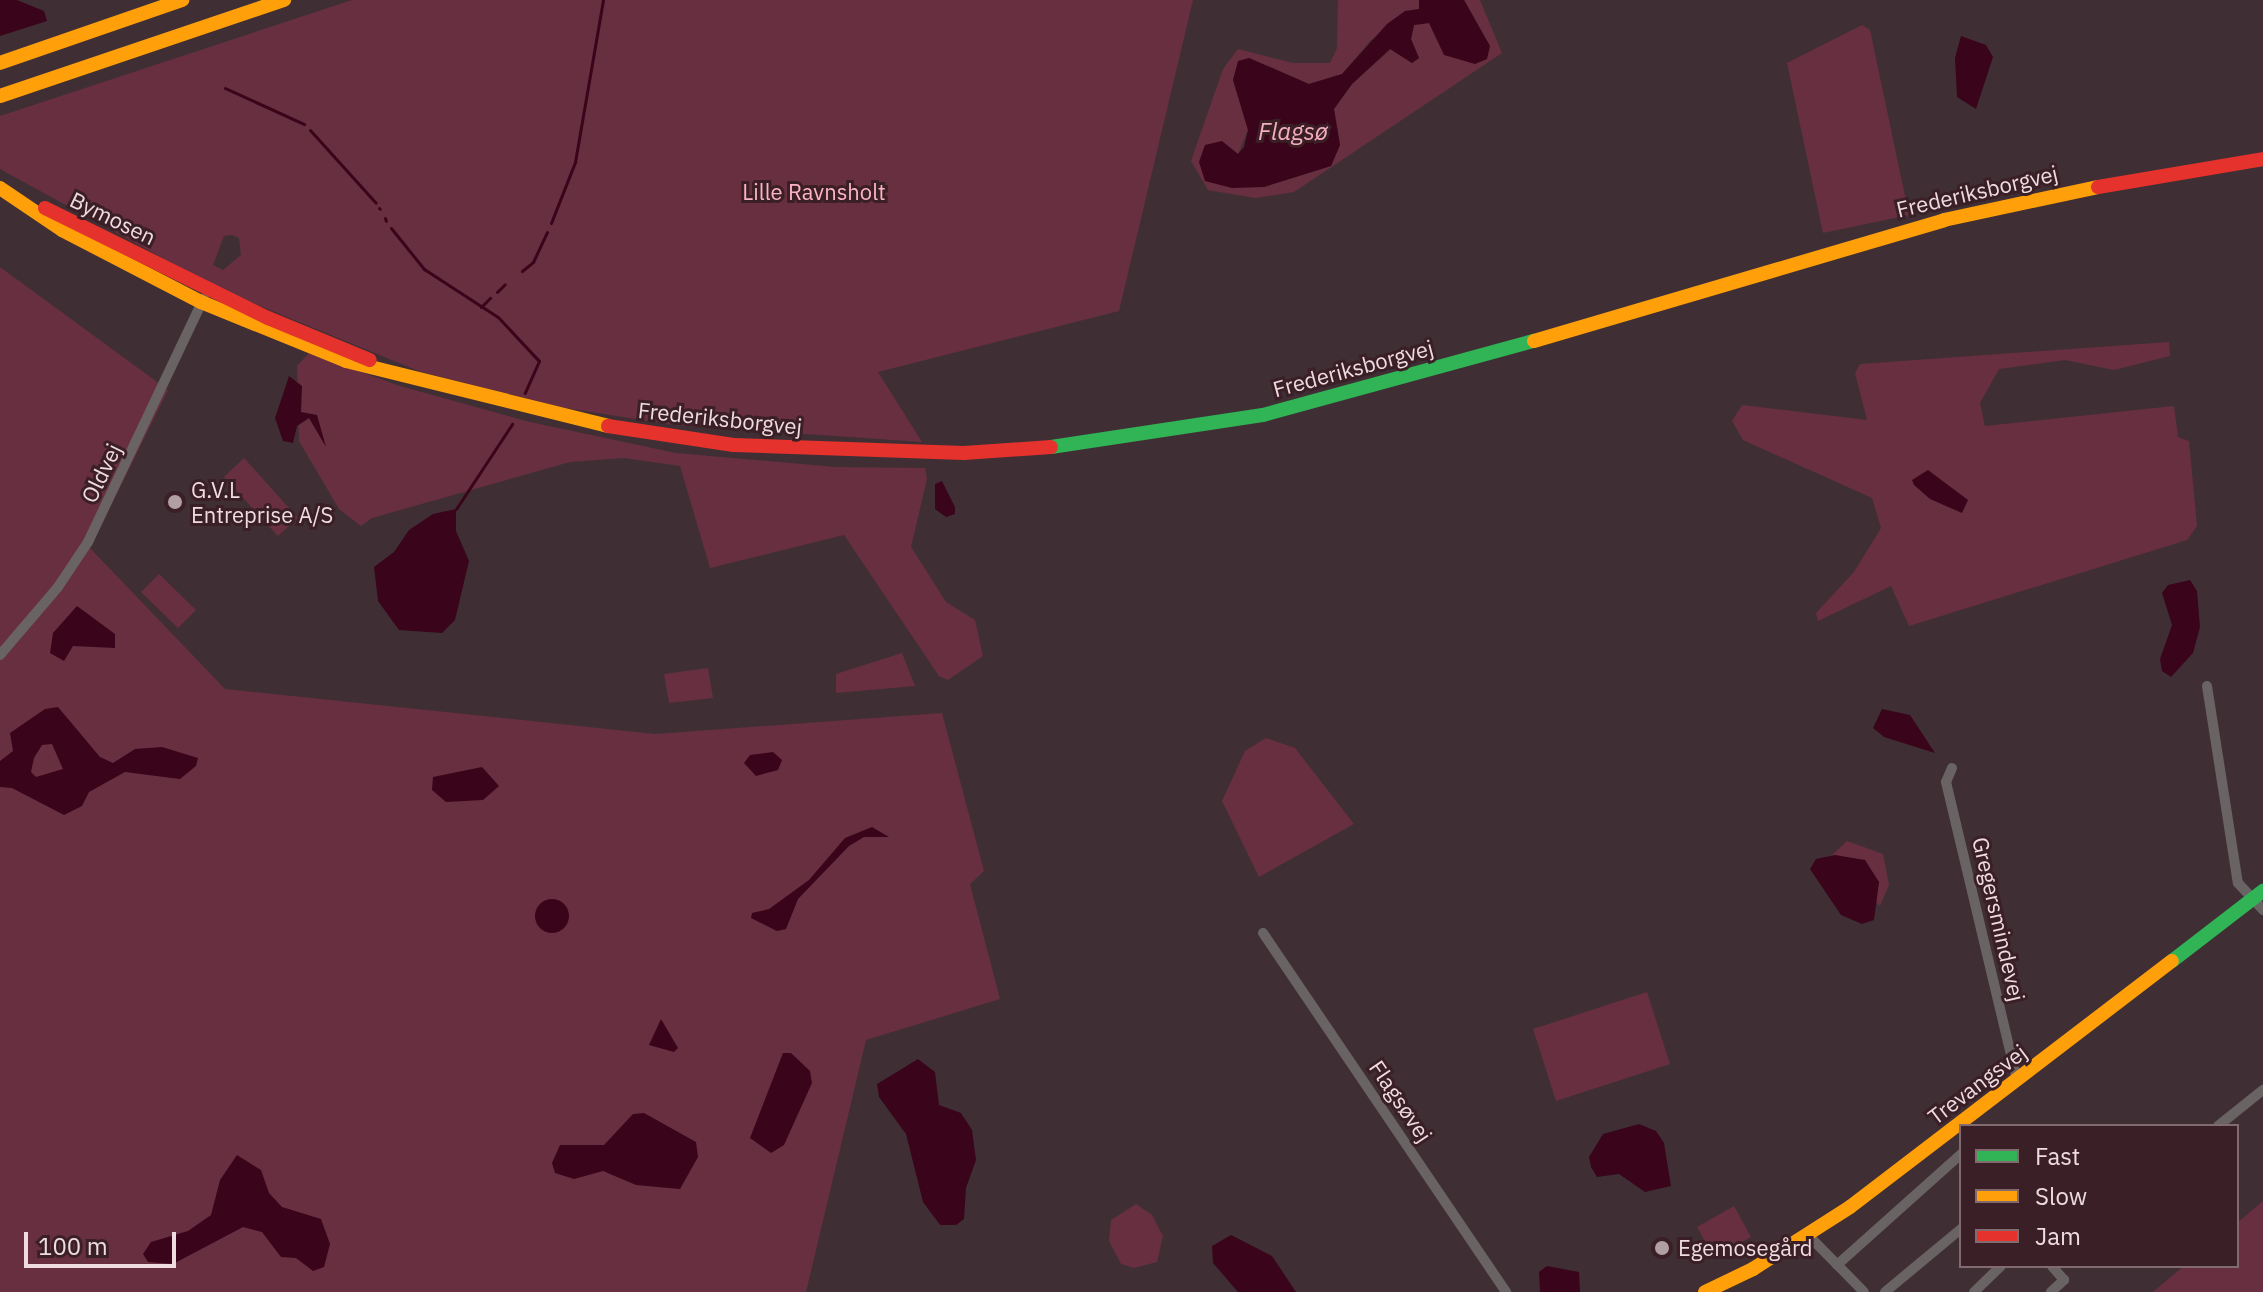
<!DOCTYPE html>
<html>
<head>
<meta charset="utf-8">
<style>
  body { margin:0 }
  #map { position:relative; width:2263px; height:1292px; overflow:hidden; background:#3f2f34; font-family:"IBM Plex Sans",sans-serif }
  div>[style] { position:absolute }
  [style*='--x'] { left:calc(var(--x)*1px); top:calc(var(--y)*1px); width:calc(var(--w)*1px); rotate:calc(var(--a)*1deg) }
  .green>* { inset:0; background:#682f40 }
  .water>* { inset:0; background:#3a041a }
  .round { border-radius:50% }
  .stream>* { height:3px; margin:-1.5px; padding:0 1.5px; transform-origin:1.5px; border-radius:1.5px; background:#3a041a }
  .street>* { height:10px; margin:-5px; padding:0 5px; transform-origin:5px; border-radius:5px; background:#696364 }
  .fast>* { height:14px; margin:-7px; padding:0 7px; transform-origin:7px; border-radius:7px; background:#30b455 }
  .slow>* { height:14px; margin:-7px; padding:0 7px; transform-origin:7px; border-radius:7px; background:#ff9f0a }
  .jam>* { height:14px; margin:-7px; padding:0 7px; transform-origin:7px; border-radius:7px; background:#e5322d }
  .dots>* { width:22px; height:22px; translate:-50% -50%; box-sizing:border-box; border:4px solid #3a1f26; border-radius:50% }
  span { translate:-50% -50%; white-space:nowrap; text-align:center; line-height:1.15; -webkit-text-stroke:6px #3a1f26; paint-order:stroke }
  .street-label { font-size:22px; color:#efdce0 }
  .park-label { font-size:22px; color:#fcb4c5 }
  .poi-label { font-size:22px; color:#efdce0 }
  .left { translate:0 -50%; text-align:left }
  .water-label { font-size:24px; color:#f5aebf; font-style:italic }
  .legend { position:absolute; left:1959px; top:1124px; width:280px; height:144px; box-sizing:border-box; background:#3a1f26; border:2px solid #826b70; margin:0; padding:10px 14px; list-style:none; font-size:24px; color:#efdce0 }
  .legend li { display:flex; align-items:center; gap:16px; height:40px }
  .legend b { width:40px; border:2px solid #826b70 }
  .scale { position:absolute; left:24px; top:1232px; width:152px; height:36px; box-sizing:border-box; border:4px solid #efdce0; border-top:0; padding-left:10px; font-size:24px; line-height:28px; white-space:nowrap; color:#efdce0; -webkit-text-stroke:6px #3a1f26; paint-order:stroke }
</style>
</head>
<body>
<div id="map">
  <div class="green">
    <div style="clip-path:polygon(evenodd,352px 0,1193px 0,1119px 311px,878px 372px,922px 442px,674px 425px,559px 407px,421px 372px,221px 290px,0 169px,0 116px,352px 0,232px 235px,239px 238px,241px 255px,223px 270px,213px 265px,224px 236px,232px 235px)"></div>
    <div style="clip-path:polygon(1338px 0,1419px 0,1420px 9px,1371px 40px,1342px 74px,1309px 84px,1249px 58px,1233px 80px,1248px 130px,1238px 154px,1264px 187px,1331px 166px,1340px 145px,1334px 109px,1352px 84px,1391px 49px,1412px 63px,1419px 58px,1411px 39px,1414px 25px,1429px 23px,1490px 46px,1464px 0,1480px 0,1502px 53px,1294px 192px,1255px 198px,1208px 190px,1191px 161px,1223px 69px,1238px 49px,1293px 63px,1330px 63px,1337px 48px)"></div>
    <div style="clip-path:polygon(1862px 25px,1870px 30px,1909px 215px,1823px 233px,1787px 63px)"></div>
    <div style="clip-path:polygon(0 267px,168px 390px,90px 548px,225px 689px,655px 734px,942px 713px,984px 871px,970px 884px,1000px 999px,866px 1040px,806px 1292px,0 1292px)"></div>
    <div style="clip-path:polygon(2169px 342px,2170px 356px,2114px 370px,2065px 360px,1999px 369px,1980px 403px,1985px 426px,2174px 406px,2178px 437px,2189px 441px,2197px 526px,2187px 540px,1909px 626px,1891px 586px,1818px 621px,1816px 613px,1854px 572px,1881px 528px,1872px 498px,1743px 440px,1732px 421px,1742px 405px,1867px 420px,1855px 373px,1860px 364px)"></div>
    <div style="clip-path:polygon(309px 353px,400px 386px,530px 422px,676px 453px,836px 467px,925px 468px,927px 479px,911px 547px,946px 602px,975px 620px,983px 656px,948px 680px,939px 676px,844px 535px,710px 568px,680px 466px,624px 458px,570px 462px,372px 518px,361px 526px,339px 509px,299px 441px,297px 366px)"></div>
    <div style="clip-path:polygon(244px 458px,298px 518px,278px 536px,224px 477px)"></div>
    <div style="clip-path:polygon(159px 574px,196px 610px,178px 628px,141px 592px)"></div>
    <div style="clip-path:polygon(902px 653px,915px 686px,836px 693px,836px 674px)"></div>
    <div style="clip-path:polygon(708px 668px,713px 698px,669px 703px,664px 674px)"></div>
    <div style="clip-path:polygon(1266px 738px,1295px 748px,1354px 824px,1259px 877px,1222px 801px,1245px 751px)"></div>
    <div style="clip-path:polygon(1847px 841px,1883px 854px,1889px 885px,1874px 920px,1880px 906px,1831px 856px)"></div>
    <div style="clip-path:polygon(1647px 992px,1670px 1064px,1556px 1101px,1533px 1029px)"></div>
    <div style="clip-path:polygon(2263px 1201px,2263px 1292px,2153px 1292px,2184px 1266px,2237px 1266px,2237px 1223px)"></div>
    <div style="clip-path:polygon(1136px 1204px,1152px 1215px,1163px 1236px,1157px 1262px,1134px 1268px,1121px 1264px,1109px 1241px,1111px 1220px)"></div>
    <div style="clip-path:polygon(1734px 1206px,1751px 1237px,1714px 1258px,1697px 1227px)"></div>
  </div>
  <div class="water">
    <div style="clip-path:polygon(0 0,17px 0,44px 11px,47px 21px,0 36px)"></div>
    <div style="clip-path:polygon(1419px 0,1464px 0,1490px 46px,1487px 59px,1475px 64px,1444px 55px,1429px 23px,1414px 25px,1411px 39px,1419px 58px,1412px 63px,1390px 49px,1352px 84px,1334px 109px,1340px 145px,1331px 166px,1264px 187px,1232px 188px,1205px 181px,1199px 162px,1205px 145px,1222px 141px,1238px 154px,1244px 147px,1248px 130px,1233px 80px,1238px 61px,1249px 58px,1309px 84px,1342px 74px,1387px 24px,1405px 11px,1419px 9px)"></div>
    <div style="clip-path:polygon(1961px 36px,1986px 45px,1993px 57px,1976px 109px,1957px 97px,1955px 58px)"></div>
    <div style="clip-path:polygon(289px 376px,302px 386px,301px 412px,317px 415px,326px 447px,309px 418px,297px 426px,293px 443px,283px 441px,275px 418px)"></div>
    <div style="clip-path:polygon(1928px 470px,1968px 500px,1962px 513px,1930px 499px,1914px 485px,1912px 480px)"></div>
    <div style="clip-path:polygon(942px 481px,955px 507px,955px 514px,946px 517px,935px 509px,935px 484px)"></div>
    <div style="clip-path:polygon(456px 509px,456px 531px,469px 561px,455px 620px,442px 633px,399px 630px,378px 601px,374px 567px,394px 552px,409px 530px,433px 514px)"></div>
    <div style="clip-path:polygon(2190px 580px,2197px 591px,2200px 627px,2193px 653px,2171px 677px,2162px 671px,2160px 659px,2172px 625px,2162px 593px,2168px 585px)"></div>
    <div style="clip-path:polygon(77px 606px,115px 634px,115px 648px,73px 646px,64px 661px,50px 653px,53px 633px)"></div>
    <div style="clip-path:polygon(evenodd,58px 707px,100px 757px,113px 763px,135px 749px,162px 747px,198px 758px,196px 766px,180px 779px,125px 772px,89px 792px,82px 806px,64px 815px,12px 788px,0 787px,0 761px,13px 751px,10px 733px,45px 709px,58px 707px,52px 744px,63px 769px,36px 777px,31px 772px,34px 758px,42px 745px,52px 744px)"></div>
    <div style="clip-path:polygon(1882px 709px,1910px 715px,1935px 753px,1884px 737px,1873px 728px)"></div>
    <div style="clip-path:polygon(773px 752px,782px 760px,778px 770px,756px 776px,744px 763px,750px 755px)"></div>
    <div style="clip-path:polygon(482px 767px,499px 786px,483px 800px,446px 802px,432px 790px,433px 777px)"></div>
    <div style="clip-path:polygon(872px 827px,889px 837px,864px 837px,849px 846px,798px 899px,786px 929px,777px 931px,751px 918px,752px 913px,769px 909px,809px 880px,845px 838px)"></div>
    <div style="clip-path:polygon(1835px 855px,1865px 860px,1879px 882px,1874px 920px,1862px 924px,1841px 915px,1810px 869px,1816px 859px)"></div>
    <div class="round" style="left:535px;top:899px;width:34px;height:34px"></div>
    <div style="clip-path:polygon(661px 1019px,678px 1048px,674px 1052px,649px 1045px)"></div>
    <div style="clip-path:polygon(783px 1053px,791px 1053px,810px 1071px,812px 1083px,784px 1145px,771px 1153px,750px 1138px)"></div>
    <div style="clip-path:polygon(918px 1059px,935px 1072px,939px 1105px,961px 1113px,972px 1130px,976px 1160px,966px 1188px,964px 1219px,956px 1225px,940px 1225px,923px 1202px,906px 1134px,879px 1097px,877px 1084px)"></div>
    <div style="clip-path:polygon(644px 1113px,696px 1142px,698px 1157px,680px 1189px,636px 1185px,603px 1171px,574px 1179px,555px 1173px,552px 1163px,560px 1145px,604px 1145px,633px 1114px)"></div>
    <div style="clip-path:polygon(1639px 1124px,1656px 1131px,1664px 1143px,1671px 1186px,1645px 1192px,1619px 1174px,1597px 1177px,1591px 1167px,1589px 1157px,1603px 1134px)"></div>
    <div style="clip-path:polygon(237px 1155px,261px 1170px,269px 1193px,282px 1207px,321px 1219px,330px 1244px,324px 1267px,313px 1271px,296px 1258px,281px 1257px,262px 1232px,243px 1227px,173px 1264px,148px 1262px,143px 1254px,151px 1242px,188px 1231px,211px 1215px,220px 1180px)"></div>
    <div style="clip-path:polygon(1231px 1235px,1272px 1256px,1296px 1292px,1238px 1292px,1213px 1263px,1212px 1246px)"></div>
    <div style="clip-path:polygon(1547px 1266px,1579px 1272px,1580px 1292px,1540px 1292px,1539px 1272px)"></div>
  </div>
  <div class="stream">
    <div style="--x:225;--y:88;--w:87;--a:24.5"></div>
    <div style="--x:310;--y:130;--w:98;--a:47.9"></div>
    <div style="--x:379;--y:208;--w:1;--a:45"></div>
    <div style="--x:385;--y:218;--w:3;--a:72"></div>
    <div style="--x:551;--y:223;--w:66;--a:-68.5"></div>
    <div style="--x:575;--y:162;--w:164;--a:-80.2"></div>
    <div style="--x:391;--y:228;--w:53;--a:51.2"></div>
    <div style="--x:424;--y:269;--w:88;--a:33"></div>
    <div style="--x:498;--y:317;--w:60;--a:47"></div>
    <div style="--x:539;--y:361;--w:35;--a:114"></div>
    <div style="--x:522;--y:271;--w:14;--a:-39"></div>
    <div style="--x:533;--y:262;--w:33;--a:-65"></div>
    <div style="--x:497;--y:292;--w:11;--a:-45"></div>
    <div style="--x:481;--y:307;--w:13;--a:-45"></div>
    <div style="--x:456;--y:509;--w:102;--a:-56.6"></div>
  </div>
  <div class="street">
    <div style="--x:0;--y:655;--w:89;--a:-49.5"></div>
    <div style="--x:58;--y:587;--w:54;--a:-56.3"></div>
    <div style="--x:88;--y:542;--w:270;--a:-64.6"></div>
    <div style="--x:2207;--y:686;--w:199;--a:81.1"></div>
    <div style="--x:2238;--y:883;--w:37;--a:47"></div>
    <div style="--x:1952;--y:768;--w:15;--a:113"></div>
    <div style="--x:1946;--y:782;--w:307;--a:76.6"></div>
    <div style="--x:1263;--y:933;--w:434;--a:55.9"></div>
    <div style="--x:2218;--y:1126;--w:58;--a:-38.7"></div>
    <div style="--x:1809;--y:1236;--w:78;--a:45.5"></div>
    <div style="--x:1837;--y:1265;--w:166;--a:-41.8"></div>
    <div style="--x:1885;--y:1292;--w:99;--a:-39.7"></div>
    <div style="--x:1974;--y:1292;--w:37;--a:-44"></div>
    <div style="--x:2051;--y:1292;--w:18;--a:-43"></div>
    <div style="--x:2064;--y:1280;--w:18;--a:-131"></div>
  </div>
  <div class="fast">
    <div style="--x:1051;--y:447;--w:214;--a:-8.6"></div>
    <div style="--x:1263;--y:415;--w:281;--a:-15.3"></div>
    <div style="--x:2172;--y:961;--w:115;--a:-37.6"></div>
  </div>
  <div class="slow">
    <div style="--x:0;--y:63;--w:193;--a:-19.1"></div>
    <div style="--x:0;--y:96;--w:300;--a:-18.7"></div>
    <div style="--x:0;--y:188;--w:75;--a:34.1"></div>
    <div style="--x:62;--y:230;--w:157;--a:27.4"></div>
    <div style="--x:201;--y:302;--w:157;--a:22.1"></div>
    <div style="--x:346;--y:361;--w:270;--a:13.9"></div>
    <div style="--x:1534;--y:341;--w:427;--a:-16.4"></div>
    <div style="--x:1944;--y:220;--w:157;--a:-12.1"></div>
    <div style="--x:1705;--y:1292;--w:53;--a:-25.6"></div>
    <div style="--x:1753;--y:1269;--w:115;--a:-32.6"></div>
    <div style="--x:1850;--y:1207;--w:405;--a:-37.4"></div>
  </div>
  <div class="jam">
    <div style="--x:2098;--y:187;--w:167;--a:-9.6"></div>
    <div style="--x:45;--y:208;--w:249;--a:26.3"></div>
    <div style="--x:268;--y:318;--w:110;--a:22.4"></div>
    <div style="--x:608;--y:426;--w:127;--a:8.6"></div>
    <div style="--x:734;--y:445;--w:230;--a:2"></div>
    <div style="--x:964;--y:453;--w:87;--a:-3.9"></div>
  </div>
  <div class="dots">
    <div style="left:175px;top:502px;background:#b19fa4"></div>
    <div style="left:1662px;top:1248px;background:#b19fa4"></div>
  </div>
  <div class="street-label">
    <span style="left:1977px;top:191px;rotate:-13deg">Frederiksborgvej</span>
    <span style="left:113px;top:218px;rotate:26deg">Bymosen</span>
    <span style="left:1353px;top:368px;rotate:-15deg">Frederiksborgvej</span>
    <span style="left:720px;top:418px;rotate:6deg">Frederiksborgvej</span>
    <span style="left:101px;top:473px;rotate:-64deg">Oldvej</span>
    <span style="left:1999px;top:919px;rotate:77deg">Gregersmindevej</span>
    <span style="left:1977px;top:1084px;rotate:-37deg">Trevangsvej</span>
    <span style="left:1401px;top:1101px;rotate:56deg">Flagsøvej</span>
  </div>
  <div class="park-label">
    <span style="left:814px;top:192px">Lille Ravnsholt</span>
  </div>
  <div class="poi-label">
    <span class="left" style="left:191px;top:502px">G.V.L<br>Entreprise A/S</span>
    <span class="left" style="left:1678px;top:1248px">Egemosegård</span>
  </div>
  <div class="water-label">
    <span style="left:1293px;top:132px">Flagsø</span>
  </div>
  <ul class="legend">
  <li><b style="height:10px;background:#30b455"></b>Fast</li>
  <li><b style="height:10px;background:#ff9f0a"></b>Slow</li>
  <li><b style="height:10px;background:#e5322d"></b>Jam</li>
  </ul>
  <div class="scale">100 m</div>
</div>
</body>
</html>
